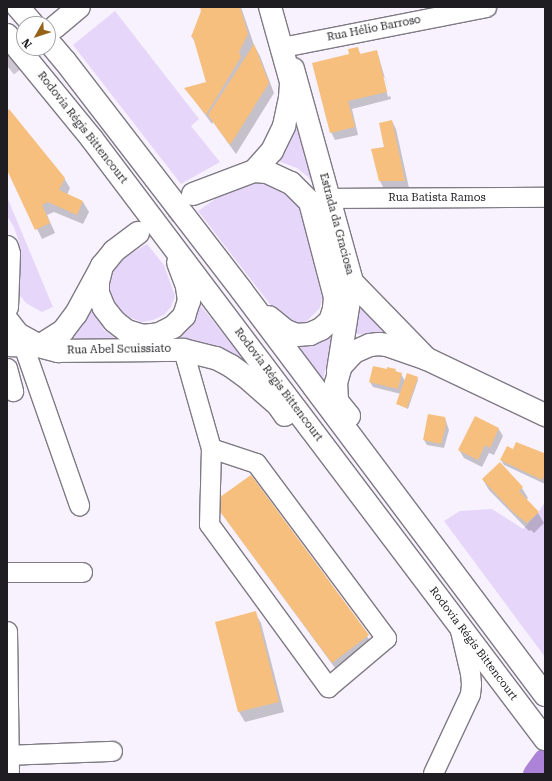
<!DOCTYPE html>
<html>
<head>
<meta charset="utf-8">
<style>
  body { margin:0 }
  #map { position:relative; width:552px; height:781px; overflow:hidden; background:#f7f2fd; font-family:"Roboto Serif",serif }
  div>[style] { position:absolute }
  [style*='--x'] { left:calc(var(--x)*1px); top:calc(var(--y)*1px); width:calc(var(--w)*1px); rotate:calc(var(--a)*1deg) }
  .green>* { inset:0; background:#e6d7fa }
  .shadow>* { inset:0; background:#0003 }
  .river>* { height:25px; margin:-12.5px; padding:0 12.5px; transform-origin:12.5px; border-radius:12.5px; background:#ac83d8 }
  .building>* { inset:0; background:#f6bf7e }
  .highway-tunnel>* { height:22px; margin-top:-11px; transform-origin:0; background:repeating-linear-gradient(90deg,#ccc7d1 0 22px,transparent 0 33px) }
  .roads { filter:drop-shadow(1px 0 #7f7a84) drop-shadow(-1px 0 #7f7a84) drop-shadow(0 1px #7f7a84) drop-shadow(0 -1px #7f7a84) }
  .minor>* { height:19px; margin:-9.5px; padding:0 9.5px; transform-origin:9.5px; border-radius:9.5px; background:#fff }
  .major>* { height:22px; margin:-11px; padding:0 11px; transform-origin:11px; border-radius:11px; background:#fff }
  .highway>* { height:22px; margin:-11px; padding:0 11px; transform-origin:11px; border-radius:11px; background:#fff }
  span { translate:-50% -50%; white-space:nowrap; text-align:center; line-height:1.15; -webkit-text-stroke:3px #fff; paint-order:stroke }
  .street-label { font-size:11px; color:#1f1d21 }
  .frame { position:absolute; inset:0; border:8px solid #1f1d21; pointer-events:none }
  .north { position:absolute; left:16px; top:16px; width:40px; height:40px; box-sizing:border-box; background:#fff; border:1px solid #a5a5a6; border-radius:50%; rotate:231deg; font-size:11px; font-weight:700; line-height:16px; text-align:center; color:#1f1d21 }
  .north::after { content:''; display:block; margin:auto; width:14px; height:18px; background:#966217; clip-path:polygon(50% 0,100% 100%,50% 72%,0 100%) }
</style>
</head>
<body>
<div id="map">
  <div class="green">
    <div style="clip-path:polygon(115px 11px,199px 119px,191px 126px,220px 162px,181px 184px,73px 45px)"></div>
    <div style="clip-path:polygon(294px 110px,317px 188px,308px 177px,297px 168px,275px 160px)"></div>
    <div style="clip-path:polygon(251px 181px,271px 183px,286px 189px,299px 203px,322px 297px,320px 308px,306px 322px,293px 322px,279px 316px,198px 211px,231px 188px)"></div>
    <div style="clip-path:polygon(7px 197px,53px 307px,42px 312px,26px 303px,17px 292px,19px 242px,14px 227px,7px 216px)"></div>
    <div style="clip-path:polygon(147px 244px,164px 265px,175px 296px,171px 307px,164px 315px,153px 320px,142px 322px,131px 318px,121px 311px,114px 301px,109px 290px,108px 279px,117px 265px,125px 257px)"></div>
    <div style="clip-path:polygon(91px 300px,104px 330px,119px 340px,70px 342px)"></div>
    <div style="clip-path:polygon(197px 301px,249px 366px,163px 342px,177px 337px,188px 328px,195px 317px)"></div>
    <div style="clip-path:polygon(358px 303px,389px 336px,355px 334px)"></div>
    <div style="clip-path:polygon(333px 337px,322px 384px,291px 342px)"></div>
    <div style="clip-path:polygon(545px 502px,545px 657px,444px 521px,460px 511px,492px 509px,523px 529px,538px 513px)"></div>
  </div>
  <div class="shadow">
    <div style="clip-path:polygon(201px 7px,241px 7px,254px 45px,260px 56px,274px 93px,236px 154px,213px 122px,212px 124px,186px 89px,207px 83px,197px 45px,192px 37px,202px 11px)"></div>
    <div style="clip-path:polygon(evenodd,357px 48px,361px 55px,377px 51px,391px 99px,352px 109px,358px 135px,335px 140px,331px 132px,351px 54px,357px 48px,383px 77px,385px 77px,390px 96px,388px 97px,383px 77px)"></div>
    <div style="clip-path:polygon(7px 112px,64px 178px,70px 188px,67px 195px,83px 202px,89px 212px,83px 224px,54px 212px,47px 215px,55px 233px,42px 239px,7px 168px)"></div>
    <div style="clip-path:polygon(392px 121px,396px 129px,409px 188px,384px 189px,380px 181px)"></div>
    <div style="clip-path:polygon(388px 370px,395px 370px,397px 373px,401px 374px,405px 381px,417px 378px,418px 380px,408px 409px,397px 404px,401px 394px,373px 387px,370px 382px)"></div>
    <div style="clip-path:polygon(445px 418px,449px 430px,444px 448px,427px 445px,424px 440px)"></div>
    <div style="clip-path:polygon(498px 428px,503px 436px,494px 455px,489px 453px,482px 467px,464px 458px,459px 450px)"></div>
    <div style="clip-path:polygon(513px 450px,544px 454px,545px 484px,504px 465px,501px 460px)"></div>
    <div style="clip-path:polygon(500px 464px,522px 488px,528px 498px,526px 500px,538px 513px,544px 523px,534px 533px,531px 530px,529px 531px,489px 490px,483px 480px)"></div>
    <div style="clip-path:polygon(250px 476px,374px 646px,338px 672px,214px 503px)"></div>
    <div style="clip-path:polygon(255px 613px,261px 623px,284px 712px,245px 722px,239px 712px,216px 623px)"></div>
  </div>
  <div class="river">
    <div style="--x:535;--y:774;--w:17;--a:-54"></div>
  </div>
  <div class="building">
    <div style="clip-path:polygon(200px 7px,240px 7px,248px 34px,239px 52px,241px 57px,206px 115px,184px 88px,206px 82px,193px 37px,191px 37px,201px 11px)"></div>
    <div style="clip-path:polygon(254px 44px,269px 83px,230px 145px,208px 115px)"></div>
    <div style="clip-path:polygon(358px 47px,360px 54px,377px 50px,387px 92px,348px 101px,355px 127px,330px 133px,312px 63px,349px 54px,348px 49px)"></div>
    <div style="clip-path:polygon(9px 109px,65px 178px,59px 190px,83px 201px,77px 215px,48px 202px,42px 205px,50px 223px,35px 230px,7px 170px,7px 111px)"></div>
    <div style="clip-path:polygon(392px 120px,405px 181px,379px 181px,371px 149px,384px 147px,379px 123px)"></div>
    <div style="clip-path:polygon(373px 366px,387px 369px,387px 367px,396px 369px,395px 371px,402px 373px,398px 389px,369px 382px)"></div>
    <div style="clip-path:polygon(407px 373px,418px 377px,407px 408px,396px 404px)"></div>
    <div style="clip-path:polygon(428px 414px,445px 417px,446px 425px,441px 444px,423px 440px)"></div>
    <div style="clip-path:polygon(475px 416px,499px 428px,490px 448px,485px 445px,478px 460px,458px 450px)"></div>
    <div style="clip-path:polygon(516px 442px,544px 453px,545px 473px,542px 480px,500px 460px,507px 446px,513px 449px)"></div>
    <div style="clip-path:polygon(500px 462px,523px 487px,519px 491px,539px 512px,527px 523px,514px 513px,482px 479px)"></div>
    <div style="clip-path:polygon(251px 475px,369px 635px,332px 663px,213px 502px)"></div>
    <div style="clip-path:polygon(256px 611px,279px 702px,238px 712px,215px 622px)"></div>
  </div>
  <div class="highway-tunnel">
    <div style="--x:7;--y:66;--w:28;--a:-39"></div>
    <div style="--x:139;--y:232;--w:65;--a:-34.9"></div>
  </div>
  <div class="roads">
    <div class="minor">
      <div style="--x:287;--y:46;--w:203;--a:-11.1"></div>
      <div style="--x:329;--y:198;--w:216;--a:-0.3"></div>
      <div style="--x:23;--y:345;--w:170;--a:70.7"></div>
      <div style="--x:183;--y:350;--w:102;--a:74.1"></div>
      <div style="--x:211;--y:448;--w:76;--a:91.5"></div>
      <div style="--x:209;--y:524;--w:202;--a:53.9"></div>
      <div style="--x:328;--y:687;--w:76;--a:-40.2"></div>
      <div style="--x:386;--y:638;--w:218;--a:-126.6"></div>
      <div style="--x:256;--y:463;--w:47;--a:-161.6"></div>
      <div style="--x:7;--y:368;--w:24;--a:75"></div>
      <div style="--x:7;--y:572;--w:75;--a:0"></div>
      <div style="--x:7;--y:631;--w:143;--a:89.2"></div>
      <div style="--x:7;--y:755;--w:105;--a:-2.2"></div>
      <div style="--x:433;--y:773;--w:87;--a:-64.9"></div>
      <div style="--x:470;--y:694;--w:10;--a:-84"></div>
      <div style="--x:471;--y:684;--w:11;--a:-95"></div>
      <div style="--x:470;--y:673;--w:48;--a:-103.2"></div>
    </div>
    <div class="major">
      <div style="--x:293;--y:69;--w:221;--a:74.5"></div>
      <div style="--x:352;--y:282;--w:107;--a:45.8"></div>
      <div style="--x:427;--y:359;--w:131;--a:25.4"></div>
      <div style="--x:7;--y:247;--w:7;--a:74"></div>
      <div style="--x:9;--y:254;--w:53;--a:92.2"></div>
      <div style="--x:7;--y:320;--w:18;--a:52"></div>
      <div style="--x:18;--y:334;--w:23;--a:29"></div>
      <div style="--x:7;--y:345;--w:32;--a:2"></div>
      <div style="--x:39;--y:346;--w:20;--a:15"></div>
      <div style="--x:58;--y:351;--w:125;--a:-0.5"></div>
    </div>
    <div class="highway">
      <div style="--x:18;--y:7;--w:23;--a:49"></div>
      <div style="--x:55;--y:27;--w:31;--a:-40"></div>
      <div style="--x:7;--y:35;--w:134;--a:50.7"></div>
      <div style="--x:92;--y:139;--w:752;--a:52.95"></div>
      <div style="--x:48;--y:41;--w:26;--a:50"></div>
      <div style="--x:65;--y:61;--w:290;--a:52.4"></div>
      <div style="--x:242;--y:291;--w:505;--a:53.13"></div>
      <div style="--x:254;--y:171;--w:13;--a:4"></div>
      <div style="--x:267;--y:172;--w:26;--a:25"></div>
      <div style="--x:291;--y:183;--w:27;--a:45"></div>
      <div style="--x:310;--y:202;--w:98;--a:75.3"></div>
      <div style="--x:335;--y:297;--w:12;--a:95"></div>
      <div style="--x:334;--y:309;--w:13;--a:108"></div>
      <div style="--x:330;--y:321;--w:12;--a:138"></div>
      <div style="--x:321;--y:329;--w:12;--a:156"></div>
      <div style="--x:310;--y:334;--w:13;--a:176"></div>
      <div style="--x:297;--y:335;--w:12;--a:-160"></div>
      <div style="--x:286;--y:331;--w:22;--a:-141"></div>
      <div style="--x:193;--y:194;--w:65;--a:-20.7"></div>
      <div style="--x:254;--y:171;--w:27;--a:-48"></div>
      <div style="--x:272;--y:151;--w:28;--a:-64"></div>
      <div style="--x:284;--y:126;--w:29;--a:-78"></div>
      <div style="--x:290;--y:98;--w:16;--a:-86"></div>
      <div style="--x:291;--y:82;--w:78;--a:-105.6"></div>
      <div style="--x:102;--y:266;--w:16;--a:104"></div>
      <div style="--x:98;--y:282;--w:11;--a:90"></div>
      <div style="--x:98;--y:293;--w:16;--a:68"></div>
      <div style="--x:104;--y:308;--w:16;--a:52"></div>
      <div style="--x:114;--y:321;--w:16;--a:38"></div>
      <div style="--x:127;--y:331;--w:17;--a:17"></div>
      <div style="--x:143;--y:336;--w:16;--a:-7"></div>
      <div style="--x:159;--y:334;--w:16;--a:-27"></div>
      <div style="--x:173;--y:327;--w:16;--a:-45"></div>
      <div style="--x:184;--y:316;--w:16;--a:-72"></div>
      <div style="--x:189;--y:301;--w:15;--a:-98"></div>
      <div style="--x:187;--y:286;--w:25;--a:-111"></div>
      <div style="--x:39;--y:346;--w:28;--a:-32"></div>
      <div style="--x:63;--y:331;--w:21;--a:-53"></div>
      <div style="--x:76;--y:314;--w:55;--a:-61.6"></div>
      <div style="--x:102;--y:266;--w:19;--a:-51"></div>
      <div style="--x:114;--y:251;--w:30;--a:-37"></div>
      <div style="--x:183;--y:350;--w:34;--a:14"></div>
      <div style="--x:216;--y:358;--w:17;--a:28"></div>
      <div style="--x:231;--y:366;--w:17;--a:36"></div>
      <div style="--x:245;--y:376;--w:44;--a:41.3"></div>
      <div style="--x:278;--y:405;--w:12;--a:55"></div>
      <div style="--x:338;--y:371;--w:90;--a:-81.1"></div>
      <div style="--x:349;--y:416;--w:19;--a:-129"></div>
      <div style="--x:337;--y:401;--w:18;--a:-93"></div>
      <div style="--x:336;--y:383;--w:18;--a:-74"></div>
      <div style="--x:341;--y:366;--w:19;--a:-47"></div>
      <div style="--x:354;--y:352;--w:17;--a:-24"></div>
      <div style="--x:370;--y:345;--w:9;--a:-6"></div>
      <div style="--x:379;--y:344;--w:8;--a:7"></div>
      <div style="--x:387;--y:345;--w:42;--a:19.3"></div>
    </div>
  </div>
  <div class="street-label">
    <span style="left:374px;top:29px;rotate:-11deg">Rua Hélio Barroso</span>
    <span style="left:82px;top:128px;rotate:52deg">Rodovia Régis Bittencourt</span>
    <span style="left:437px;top:198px">Rua Batista Ramos</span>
    <span style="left:336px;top:224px;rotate:75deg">Estrada da Graciosa</span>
    <span style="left:119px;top:350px;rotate:-1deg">Rua Abel Scuissiato</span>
    <span style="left:278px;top:385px;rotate:53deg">Rodovia Régis Bittencourt</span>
    <span style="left:473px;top:644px;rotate:53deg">Rodovia Régis Bittencourt</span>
  </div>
  <div class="frame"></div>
  <div class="north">N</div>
</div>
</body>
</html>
